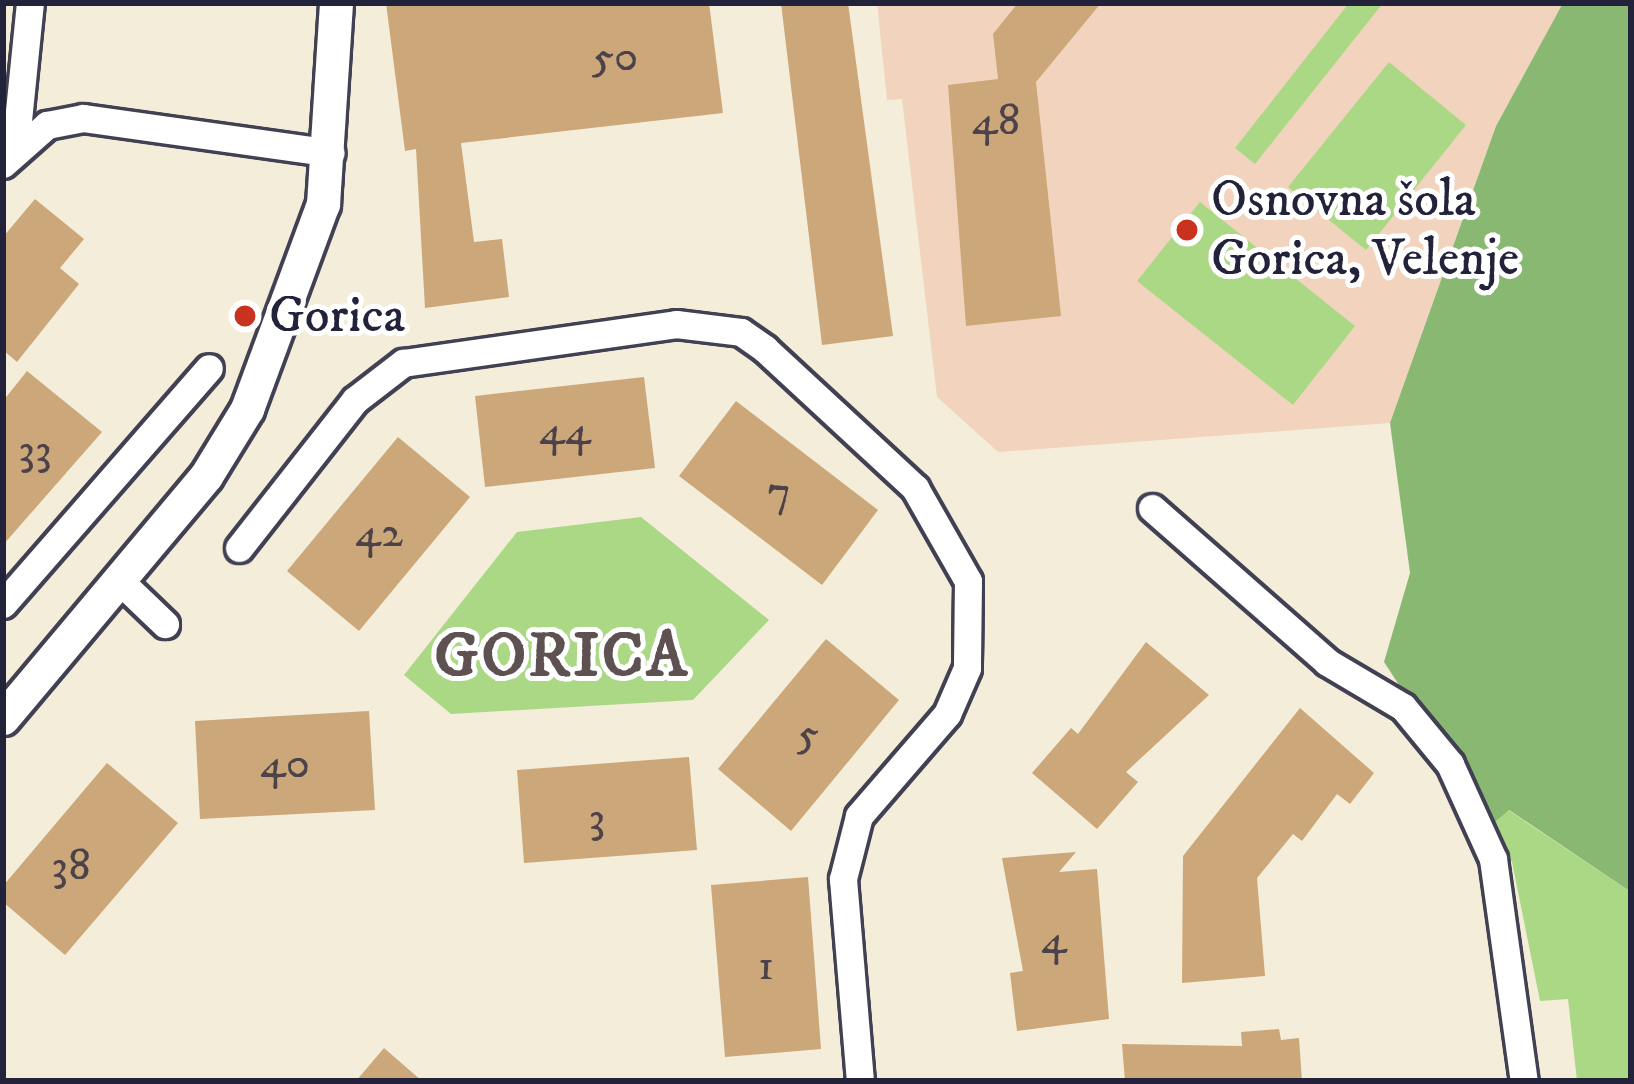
<!DOCTYPE html>
<html>
<head>
<meta charset="utf-8">
<style>
  body { margin:0 }
  #map { position:relative; width:1634px; height:1084px; overflow:hidden; background:#f4edd9; font-family:"IM FELL DW Pica",serif }
  div>[style] { position:absolute }
  [style*='--x'] { left:calc(var(--x)*1px); top:calc(var(--y)*1px); width:calc(var(--w)*1px); rotate:calc(var(--a)*1deg) }
  .built>* { inset:0; background:#f2d4be }
  .green>* { inset:0; background:#abd885 }
  .forest>* { inset:0; background:#88b872 }
  .building>* { inset:0; background:#cca779 }
  .roads { filter:drop-shadow(3px 0 #424053) drop-shadow(-3px 0 #424053) drop-shadow(0 3px #424053) drop-shadow(0 -3px #424053) }
  .minor>* { height:27px; margin:-13.5px; padding:0 13.5px; transform-origin:13.5px; border-radius:13.5px; background:#fff }
  .tertiary>* { height:33px; margin:-16.5px; padding:0 16.5px; transform-origin:16.5px; border-radius:16.5px; background:#fff }
  .dots>* { width:33px; height:33px; translate:-50% -50%; box-sizing:border-box; border:6px solid #fff; border-radius:50% }
  span { translate:-50% -50%; white-space:nowrap; text-align:center; line-height:1.15; -webkit-text-stroke:10px #fff; paint-order:stroke }
  .number-label { font-size:45px; color:#4c434a }
  .number-label span { -webkit-text-stroke-width:0 }
  .poi-label { font-size:51px; color:#22223b }
  .left { translate:0 -50%; text-align:left }
  .district-label { font-size:63px; color:#5e5151; font-weight:700; letter-spacing:3px }
  .frame { position:absolute; inset:0; border:6px solid #22223b; pointer-events:none }
</style>
</head>
<body>
<div id="map">
  <div class="built">
    <div style="clip-path:polygon(877px 3px,1563px 3px,1496px 126px,1390px 423px,998px 452px,937px 397px,902px 99px,887px 100px)"></div>
  </div>
  <div class="green">
    <div style="clip-path:polygon(1349px 3px,1383px 3px,1255px 164px,1235px 148px)"></div>
    <div style="clip-path:polygon(1389px 62px,1466px 125px,1366px 250px,1288px 187px)"></div>
    <div style="clip-path:polygon(1200px 202px,1355px 326px,1293px 405px,1137px 281px)"></div>
    <div style="clip-path:polygon(641px 517px,769px 620px,693px 700px,451px 714px,404px 675px,517px 532px)"></div>
    <div style="clip-path:polygon(1508px 810px,1631px 892px,1631px 1081px,1577px 1081px,1568px 999px,1540px 1001px,1512px 862px,1491px 825px)"></div>
  </div>
  <div class="forest">
    <div style="clip-path:polygon(1563px 3px,1631px 3px,1631px 892px,1509px 810px,1491px 825px,1384px 662px,1410px 573px,1390px 423px,1496px 126px)"></div>
  </div>
  <div class="building">
    <div style="clip-path:polygon(386px 3px,709px 3px,723px 113px,461px 143px,474px 242px,502px 239px,509px 297px,425px 308px,416px 149px,405px 151px)"></div>
    <div style="clip-path:polygon(781px 3px,848px 3px,893px 336px,822px 345px)"></div>
    <div style="clip-path:polygon(1018px 3px,1101px 3px,1036px 82px,1061px 316px,966px 326px,948px 85px,998px 79px,993px 34px)"></div>
    <div style="clip-path:polygon(35px 199px,84px 239px,60px 268px,79px 284px,17px 362px,3px 350px,3px 237px)"></div>
    <div style="clip-path:polygon(27px 371px,102px 432px,3px 545px,3px 401px)"></div>
    <div style="clip-path:polygon(644px 377px,655px 468px,485px 487px,475px 396px)"></div>
    <div style="clip-path:polygon(736px 401px,878px 510px,822px 585px,679px 476px)"></div>
    <div style="clip-path:polygon(398px 437px,470px 497px,359px 631px,287px 571px)"></div>
    <div style="clip-path:polygon(826px 639px,899px 700px,791px 831px,718px 769px)"></div>
    <div style="clip-path:polygon(1146px 642px,1209px 695px,1126px 772px,1138px 782px,1097px 829px,1032px 773px,1071px 728px,1078px 734px)"></div>
    <div style="clip-path:polygon(1300px 708px,1374px 773px,1350px 804px,1337px 794px,1302px 841px,1293px 834px,1257px 878px,1265px 976px,1182px 983px,1183px 856px)"></div>
    <div style="clip-path:polygon(369px 711px,375px 810px,200px 819px,195px 721px)"></div>
    <div style="clip-path:polygon(689px 757px,697px 850px,524px 863px,517px 770px)"></div>
    <div style="clip-path:polygon(107px 763px,178px 823px,65px 955px,3px 902px,3px 886px)"></div>
    <div style="clip-path:polygon(1076px 852px,1059px 872px,1097px 869px,1109px 1019px,1017px 1031px,1010px 973px,1023px 971px,1002px 858px)"></div>
    <div style="clip-path:polygon(808px 877px,821px 1049px,725px 1057px,711px 885px)"></div>
    <div style="clip-path:polygon(1279px 1029px,1281px 1040px,1299px 1038px,1302px 1081px,1125px 1081px,1122px 1044px,1242px 1046px,1241px 1032px)"></div>
    <div style="clip-path:polygon(384px 1048px,422px 1081px,356px 1081px)"></div>
  </div>
  <div class="roads">
    <div class="minor">
      <div style="--x:15;--y:150;--w:148;--a:-84.2"></div>
      <div style="--x:3;--y:164;--w:59;--a:-41.6"></div>
      <div style="--x:47;--y:125;--w:37;--a:-11"></div>
      <div style="--x:83;--y:118;--w:250;--a:8"></div>
      <div style="--x:1152;--y:508;--w:233;--a:41.3"></div>
      <div style="--x:1327;--y:662;--w:88;--a:30.6"></div>
      <div style="--x:1403;--y:707;--w:74;--a:50.5"></div>
      <div style="--x:1450;--y:764;--w:104;--a:65.6"></div>
      <div style="--x:1493;--y:859;--w:224;--a:82.1"></div>
      <div style="--x:239;--y:548;--w:188;--a:-51.9"></div>
      <div style="--x:355;--y:400;--w:61;--a:-37.6"></div>
      <div style="--x:403;--y:363;--w:276;--a:-8.1"></div>
      <div style="--x:676;--y:324;--w:65;--a:7"></div>
      <div style="--x:741;--y:332;--w:29;--a:35"></div>
      <div style="--x:765;--y:349;--w:205;--a:42.8"></div>
      <div style="--x:915;--y:488;--w:107;--a:60.3"></div>
      <div style="--x:968;--y:581;--w:87;--a:90.7"></div>
      <div style="--x:967;--y:668;--w:50;--a:113.5"></div>
      <div style="--x:947;--y:714;--w:135;--a:130.8"></div>
      <div style="--x:859;--y:816;--w:65;--a:104.3"></div>
      <div style="--x:843;--y:879;--w:203;--a:85.2"></div>
      <div style="--x:121;--y:582;--w:61;--a:43.7"></div>
      <div style="--x:3;--y:604;--w:313;--a:-48.9"></div>
    </div>
    <div class="tertiary">
      <div style="--x:3;--y:718;--w:316;--a:-50"></div>
      <div style="--x:206;--y:476;--w:79;--a:-58.5"></div>
      <div style="--x:247;--y:409;--w:219;--a:-69.7"></div>
      <div style="--x:323;--y:204;--w:201;--a:-86.3"></div>
    </div>
  </div>
  <div class="dots">
    <div style="left:1187px;top:230px;background:#c8321e"></div>
    <div style="left:245px;top:316px;background:#c8321e"></div>
  </div>
  <div class="number-label">
    <span style="left:615px;top:58px">50</span>
    <span style="left:996px;top:122px">48</span>
    <span style="left:565px;top:432px">44</span>
    <span style="left:35px;top:451px">33</span>
    <span style="left:779px;top:493px">7</span>
    <span style="left:379px;top:534px">42</span>
    <span style="left:808px;top:735px">5</span>
    <span style="left:285px;top:765px">40</span>
    <span style="left:597px;top:819px">3</span>
    <span style="left:71px;top:867px">38</span>
    <span style="left:1054px;top:941px">4</span>
    <span style="left:766px;top:967px">1</span>
  </div>
  <div class="poi-label">
    <span class="left" style="left:1211px;top:230px">Osnovna šola<br>Gorica, Velenje</span>
    <span class="left" style="left:269px;top:316px">Gorica</span>
  </div>
  <div class="district-label">
    <span style="left:562px;top:657px">GORICA</span>
  </div>
  <div class="frame"></div>
</div>
</body>
</html>
